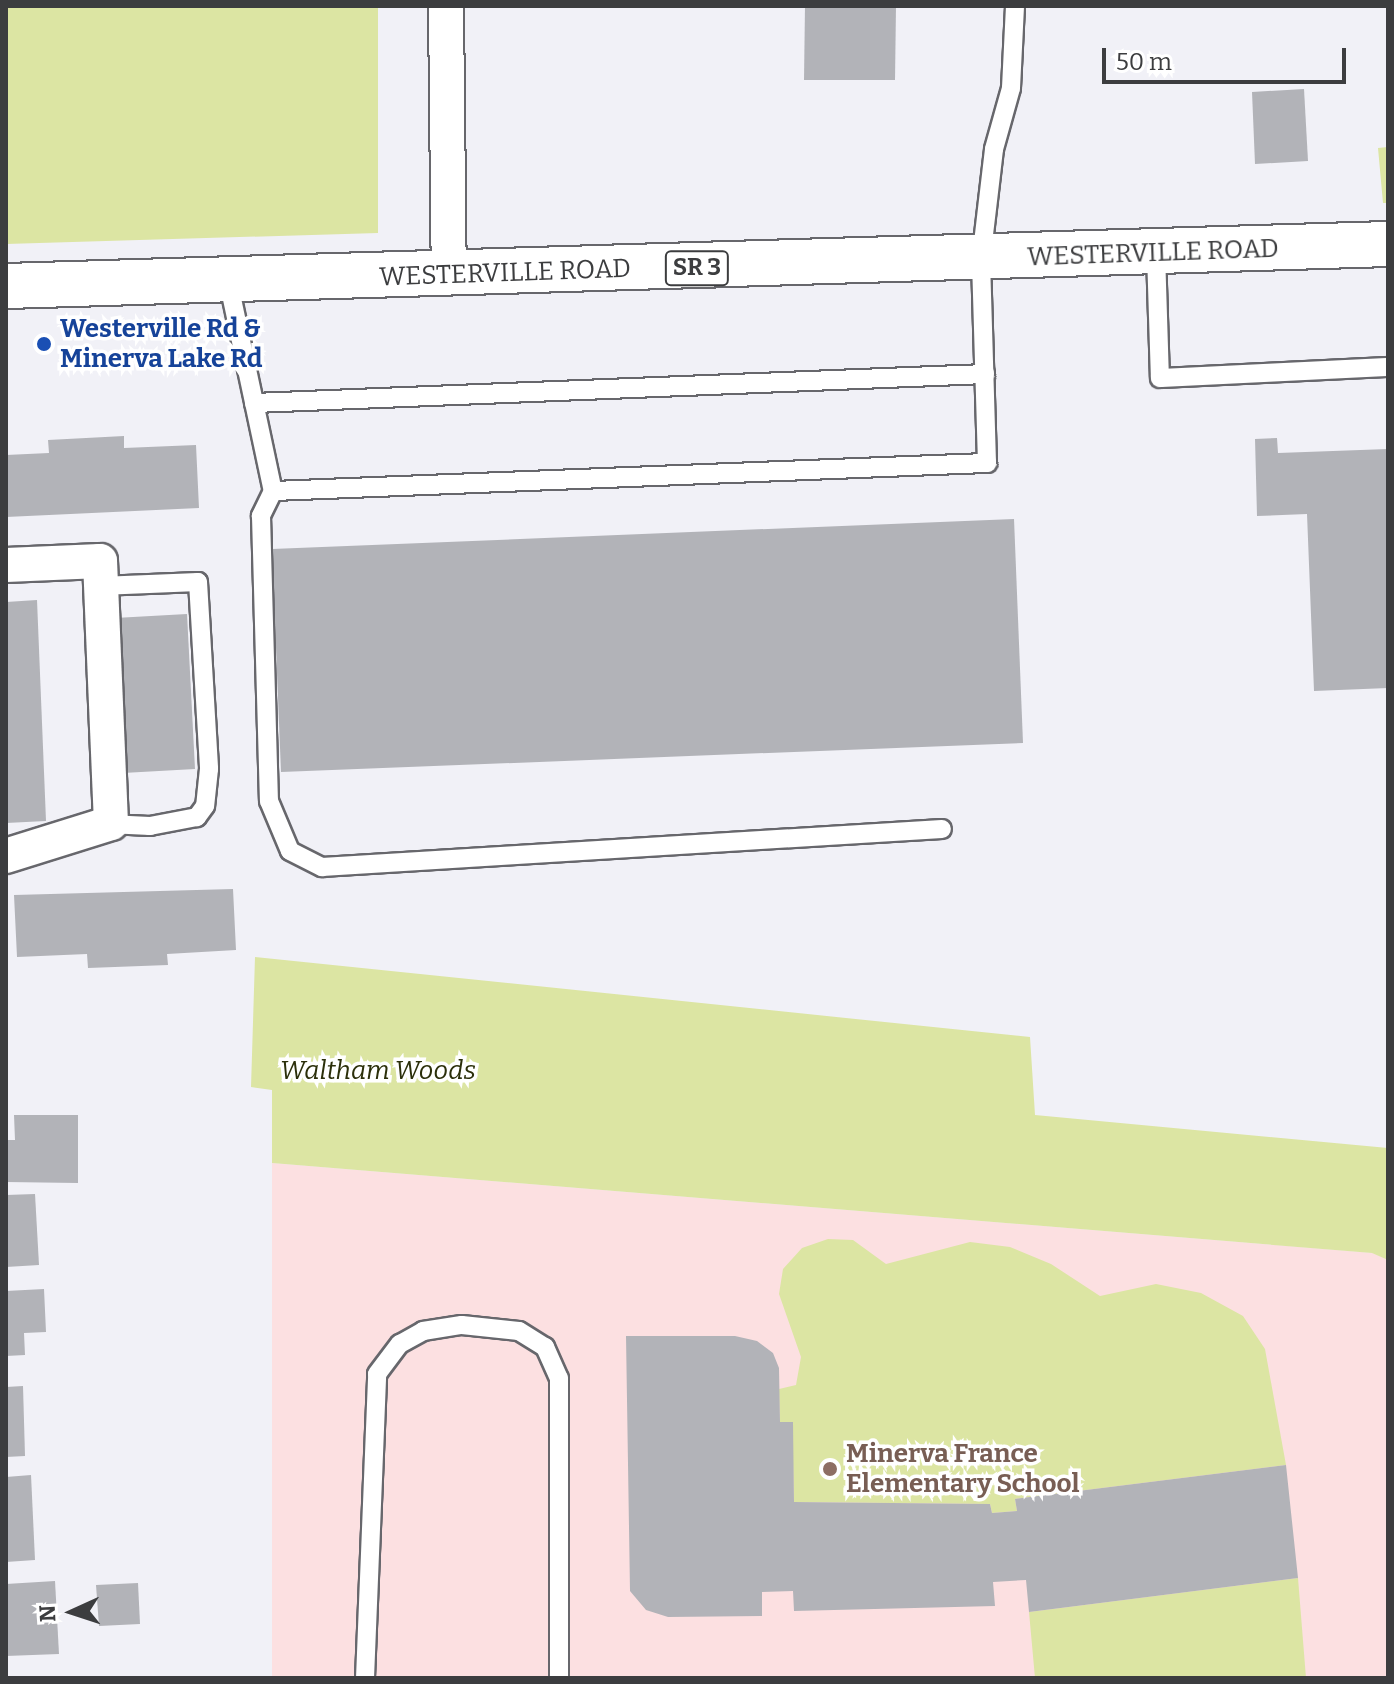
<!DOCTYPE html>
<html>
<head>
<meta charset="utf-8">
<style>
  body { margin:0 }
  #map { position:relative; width:1394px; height:1684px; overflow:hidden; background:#f1f1f7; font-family:Bitter,serif }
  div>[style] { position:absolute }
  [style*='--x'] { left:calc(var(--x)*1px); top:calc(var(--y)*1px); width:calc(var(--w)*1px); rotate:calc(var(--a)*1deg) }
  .education>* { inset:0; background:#fce0e1 }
  .green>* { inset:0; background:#dce5a3 }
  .building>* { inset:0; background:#b2b3b8 }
  .roads { filter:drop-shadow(2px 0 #67676c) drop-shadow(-2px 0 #67676c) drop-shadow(0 2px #67676c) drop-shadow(0 -2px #67676c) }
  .service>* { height:18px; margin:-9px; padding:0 9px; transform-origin:9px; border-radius:9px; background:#fff }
  .minor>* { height:34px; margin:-17px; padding:0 17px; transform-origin:17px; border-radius:17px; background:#fff }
  .primary>* { height:44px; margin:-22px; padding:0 22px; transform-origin:22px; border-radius:22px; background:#fff }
  .dots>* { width:22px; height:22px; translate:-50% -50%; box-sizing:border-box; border:4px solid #fff; border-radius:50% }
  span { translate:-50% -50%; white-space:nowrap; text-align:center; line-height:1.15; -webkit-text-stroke:7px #fff; paint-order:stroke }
  .shield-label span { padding:2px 6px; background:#fff; border:2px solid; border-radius:6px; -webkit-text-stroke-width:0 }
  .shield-label { font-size:24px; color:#3c3d3f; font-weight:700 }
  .street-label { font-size:26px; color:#3c3d3f }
  .transit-label { font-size:26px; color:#164399; font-weight:700 }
  .left { translate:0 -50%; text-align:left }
  .park-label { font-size:26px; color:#2b2f0a; font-style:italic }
  .education-label { font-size:26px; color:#785e54; font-weight:700 }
  .frame { position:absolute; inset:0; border:8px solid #3c3d3f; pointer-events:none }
  .north { position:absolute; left:32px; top:1572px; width:80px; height:80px; -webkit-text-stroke:6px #fff; paint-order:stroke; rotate:267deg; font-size:22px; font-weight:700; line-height:32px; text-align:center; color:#3c3d3f }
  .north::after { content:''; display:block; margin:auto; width:28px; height:36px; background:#3c3d3f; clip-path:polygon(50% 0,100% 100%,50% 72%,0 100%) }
  .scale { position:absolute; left:1102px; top:48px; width:244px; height:36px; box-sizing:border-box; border:4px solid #3c3d3f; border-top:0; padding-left:10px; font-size:24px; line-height:28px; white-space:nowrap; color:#3c3d3f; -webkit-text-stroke:6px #fff; paint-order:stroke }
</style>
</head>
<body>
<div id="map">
  <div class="education">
    <div style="clip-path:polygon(272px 1163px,1373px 1253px,1388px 1260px,1388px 1678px,272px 1678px)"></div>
  </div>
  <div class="green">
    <div style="clip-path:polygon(6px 6px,378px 6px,378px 233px,6px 244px)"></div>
    <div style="clip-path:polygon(1388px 147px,1388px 203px,1383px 203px,1378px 148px)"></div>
    <div style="clip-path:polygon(255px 957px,1030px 1037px,1035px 1115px,1388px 1148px,1388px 1260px,1372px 1253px,272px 1163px,272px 1090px,251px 1087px)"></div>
    <div style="clip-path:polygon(828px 1239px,853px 1240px,886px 1264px,970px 1242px,1010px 1247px,1051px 1264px,1100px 1296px,1156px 1284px,1201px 1293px,1243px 1316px,1265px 1349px,1286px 1465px,1015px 1499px,1017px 1511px,992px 1513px,990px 1504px,794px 1502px,792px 1422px,780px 1422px,779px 1389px,796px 1385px,801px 1357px,779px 1294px,783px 1269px,802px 1248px)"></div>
    <div style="clip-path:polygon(1298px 1578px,1306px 1678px,1035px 1678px,1029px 1612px)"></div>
  </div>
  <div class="building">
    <div style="clip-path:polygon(805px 6px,896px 6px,895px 80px,804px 80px)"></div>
    <div style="clip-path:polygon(1304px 89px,1308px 161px,1255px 164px,1252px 92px)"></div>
    <div style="clip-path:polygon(124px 436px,124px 448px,196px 445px,199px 508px,6px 517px,6px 455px,49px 453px,48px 440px)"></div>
    <div style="clip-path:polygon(1277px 438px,1278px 453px,1388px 449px,1388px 688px,1314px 691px,1307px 514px,1257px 516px,1255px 439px)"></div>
    <div style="clip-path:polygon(1014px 519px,1023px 743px,281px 772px,272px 549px)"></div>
    <div style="clip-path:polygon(37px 600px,46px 821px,6px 823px,6px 602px)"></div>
    <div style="clip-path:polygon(187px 614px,195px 769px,123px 773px,115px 618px)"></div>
    <div style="clip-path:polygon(233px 889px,236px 950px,167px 954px,168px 965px,88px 968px,87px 954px,17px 957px,14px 895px)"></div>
    <div style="clip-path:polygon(14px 1115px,78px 1115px,78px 1183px,6px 1182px,6px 1140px,15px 1140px)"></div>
    <div style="clip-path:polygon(35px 1194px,39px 1265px,6px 1267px,6px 1195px)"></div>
    <div style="clip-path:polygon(44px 1289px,46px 1332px,24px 1333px,25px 1355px,6px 1356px,6px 1291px)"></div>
    <div style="clip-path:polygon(626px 1336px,735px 1336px,757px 1341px,773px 1353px,779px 1368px,780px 1422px,793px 1422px,794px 1502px,990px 1504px,992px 1513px,1017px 1511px,1015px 1499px,1286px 1465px,1298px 1578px,1029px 1612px,1026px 1580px,993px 1582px,995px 1606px,794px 1611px,793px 1591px,762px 1592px,762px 1616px,668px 1617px,646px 1610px,630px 1591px)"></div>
    <div style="clip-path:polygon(23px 1386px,25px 1456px,6px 1457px,6px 1387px)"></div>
    <div style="clip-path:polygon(31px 1475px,35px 1560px,6px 1562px,6px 1477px)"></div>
    <div style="clip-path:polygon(55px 1581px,59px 1654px,6px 1656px,6px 1584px)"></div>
    <div style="clip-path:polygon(138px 1583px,140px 1624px,99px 1626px,96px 1585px)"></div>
  </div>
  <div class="roads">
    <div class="service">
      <div style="--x:1156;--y:253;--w:125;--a:88.2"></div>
      <div style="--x:1160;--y:378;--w:228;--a:-2.8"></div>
      <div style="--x:228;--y:280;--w:216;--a:78"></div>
      <div style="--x:273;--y:491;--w:715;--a:-2.25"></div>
      <div style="--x:987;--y:463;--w:203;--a:-91.7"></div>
      <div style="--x:981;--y:260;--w:112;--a:-83.3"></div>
      <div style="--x:994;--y:149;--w:63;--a:-74.4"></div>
      <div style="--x:1011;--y:88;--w:82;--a:-87.2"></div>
      <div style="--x:254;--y:403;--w:732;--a:-2.27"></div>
      <div style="--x:273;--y:491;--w:28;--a:116"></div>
      <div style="--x:261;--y:516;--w:285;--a:88.4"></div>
      <div style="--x:269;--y:801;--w:54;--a:67.2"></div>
      <div style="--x:290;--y:851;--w:36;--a:27"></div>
      <div style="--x:322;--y:867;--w:621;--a:-3.51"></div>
      <div style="--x:100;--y:586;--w:98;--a:-2.3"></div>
      <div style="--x:198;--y:582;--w:187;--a:86.6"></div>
      <div style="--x:209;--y:769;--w:37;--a:96"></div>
      <div style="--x:205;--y:806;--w:14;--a:126"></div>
      <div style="--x:197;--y:817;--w:48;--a:169.2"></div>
      <div style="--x:150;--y:826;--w:42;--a:-177.3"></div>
      <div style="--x:365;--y:1678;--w:304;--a:-87.7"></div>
      <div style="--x:377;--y:1374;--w:38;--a:-53"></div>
      <div style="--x:400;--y:1344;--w:26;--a:-29"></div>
      <div style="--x:423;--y:1331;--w:39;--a:-9"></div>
      <div style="--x:462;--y:1325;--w:57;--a:6"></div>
      <div style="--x:519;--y:1331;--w:31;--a:32"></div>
      <div style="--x:545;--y:1347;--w:34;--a:66"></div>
      <div style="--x:559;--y:1378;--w:300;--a:90"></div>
    </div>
    <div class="minor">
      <div style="--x:446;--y:6;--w:268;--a:89.4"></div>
      <div style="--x:6;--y:565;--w:94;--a:-2.4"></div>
      <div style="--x:100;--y:561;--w:262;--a:87.6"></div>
      <div style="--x:111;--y:823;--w:110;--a:162.6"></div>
    </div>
    <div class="primary">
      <div style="--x:6;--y:286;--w:1383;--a:-1.74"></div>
    </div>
  </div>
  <div class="dots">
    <div style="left:44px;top:344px;background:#1a4fb4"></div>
    <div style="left:830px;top:1469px;background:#8d6e63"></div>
  </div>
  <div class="shield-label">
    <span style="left:697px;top:268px">SR 3</span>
  </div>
  <div class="street-label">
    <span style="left:1153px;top:253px;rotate:-2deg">WESTERVILLE ROAD</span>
    <span style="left:505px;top:273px;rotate:-2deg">WESTERVILLE ROAD</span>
  </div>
  <div class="transit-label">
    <span class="left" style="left:60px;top:344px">Westerville Rd &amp;<br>Minerva Lake Rd</span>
  </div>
  <div class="park-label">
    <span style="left:378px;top:1071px">Waltham Woods</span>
  </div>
  <div class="education-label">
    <span class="left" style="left:846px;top:1469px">Minerva France<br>Elementary School</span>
  </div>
  <div class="frame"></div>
  <div class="north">N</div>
  <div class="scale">50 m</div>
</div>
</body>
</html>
